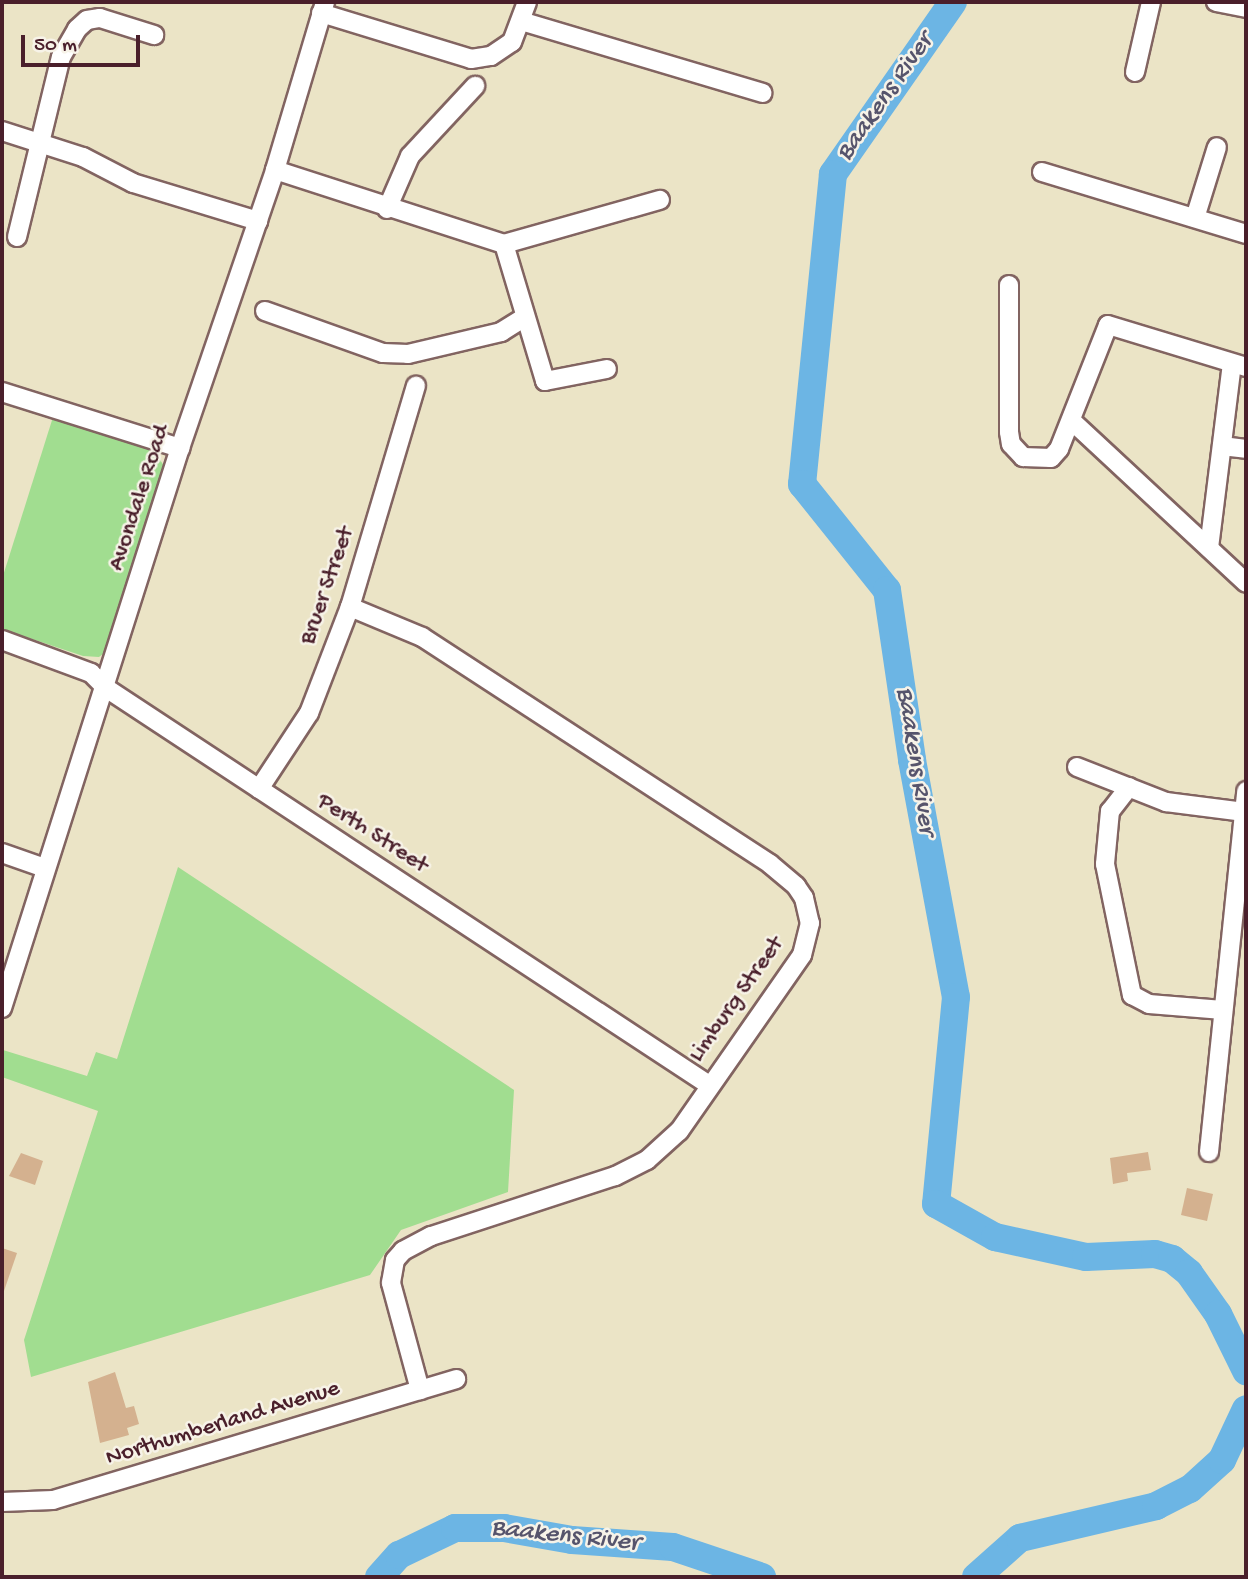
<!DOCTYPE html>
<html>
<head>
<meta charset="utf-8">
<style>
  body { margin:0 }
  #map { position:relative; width:1248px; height:1579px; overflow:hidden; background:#ebe4c6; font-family:"Gochi Hand",sans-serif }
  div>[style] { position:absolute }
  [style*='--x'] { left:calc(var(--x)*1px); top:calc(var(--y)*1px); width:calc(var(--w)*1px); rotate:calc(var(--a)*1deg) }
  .green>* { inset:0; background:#a1dd90 }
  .river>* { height:28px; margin:-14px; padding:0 14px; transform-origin:14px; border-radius:14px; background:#6cb5e4 }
  .building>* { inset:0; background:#d4b18f }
  .roads { filter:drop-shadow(2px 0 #826461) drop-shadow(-2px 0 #826461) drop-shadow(0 2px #826461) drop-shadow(0 -2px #826461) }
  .minor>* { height:18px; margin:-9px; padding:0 9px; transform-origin:9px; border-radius:9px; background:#fff }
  span { translate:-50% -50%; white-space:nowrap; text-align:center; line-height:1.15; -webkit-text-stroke:5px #f7f3e8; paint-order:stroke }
  .street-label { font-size:24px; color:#4a1f2b }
  .water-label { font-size:26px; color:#56546c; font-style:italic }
  .frame { position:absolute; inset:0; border:4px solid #4a1f2b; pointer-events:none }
  .scale { position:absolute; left:21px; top:35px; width:119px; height:32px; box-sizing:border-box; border:4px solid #4a1f2b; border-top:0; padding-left:9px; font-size:21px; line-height:24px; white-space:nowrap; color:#4a1f2b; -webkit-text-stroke:5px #f7f3e8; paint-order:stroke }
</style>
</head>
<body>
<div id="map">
  <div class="green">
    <div style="clip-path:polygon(53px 417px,153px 449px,166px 469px,107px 651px,99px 657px,83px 656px,2px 629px,2px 579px)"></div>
    <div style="clip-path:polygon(178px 867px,514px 1090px,508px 1192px,401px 1230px,370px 1275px,31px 1377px,24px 1340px,98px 1111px,2px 1077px,2px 1053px,3px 1050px,87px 1076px,96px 1052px,117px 1059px)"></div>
  </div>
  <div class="river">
    <div style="--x:953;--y:2;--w:210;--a:124.9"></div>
    <div style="--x:833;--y:174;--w:312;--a:95.7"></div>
    <div style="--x:802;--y:484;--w:136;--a:51.3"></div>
    <div style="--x:887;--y:590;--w:172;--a:81.6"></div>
    <div style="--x:912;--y:760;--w:241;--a:79.5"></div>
    <div style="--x:956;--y:997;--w:208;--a:95.5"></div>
    <div style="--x:936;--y:1204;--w:68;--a:29.2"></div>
    <div style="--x:995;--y:1237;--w:93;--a:12.4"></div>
    <div style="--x:1086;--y:1257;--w:69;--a:-2.5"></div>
    <div style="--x:1155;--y:1254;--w:18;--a:16"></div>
    <div style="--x:1172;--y:1259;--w:22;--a:39"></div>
    <div style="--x:1189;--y:1273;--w:50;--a:54.7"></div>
    <div style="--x:1218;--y:1314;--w:64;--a:63.8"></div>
    <div style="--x:379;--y:1577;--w:30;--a:-48"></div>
    <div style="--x:399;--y:1555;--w:62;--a:-25.7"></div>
    <div style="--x:455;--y:1528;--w:49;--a:0"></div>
    <div style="--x:504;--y:1528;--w:69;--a:10"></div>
    <div style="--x:572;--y:1540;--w:101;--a:4"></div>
    <div style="--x:673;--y:1547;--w:94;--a:18.6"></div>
    <div style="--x:976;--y:1577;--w:59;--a:-41.6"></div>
    <div style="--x:1020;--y:1538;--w:140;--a:-13.2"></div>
    <div style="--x:1156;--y:1506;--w:38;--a:-27"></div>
    <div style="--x:1190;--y:1489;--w:43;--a:-42.2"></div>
    <div style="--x:1222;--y:1460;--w:56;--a:-64.8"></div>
  </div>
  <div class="building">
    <div style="clip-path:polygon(1148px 1152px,1151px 1170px,1127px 1173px,1128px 1181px,1113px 1184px,1110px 1158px)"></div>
    <div style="clip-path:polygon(21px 1153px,43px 1161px,35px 1185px,9px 1176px)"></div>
    <div style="clip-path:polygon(1187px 1188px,1213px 1194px,1207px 1221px,1181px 1215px)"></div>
    <div style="clip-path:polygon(2px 1248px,17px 1253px,4px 1291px,2px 1291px)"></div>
    <div style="clip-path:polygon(115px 1372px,126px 1408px,134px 1406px,139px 1424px,127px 1428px,129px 1435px,100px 1443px,88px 1382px)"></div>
  </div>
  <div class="roads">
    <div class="minor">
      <div style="--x:1216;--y:2;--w:31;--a:11"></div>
      <div style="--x:321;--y:13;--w:157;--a:17"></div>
      <div style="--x:471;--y:59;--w:20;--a:-9"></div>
      <div style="--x:491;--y:56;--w:25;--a:-34"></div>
      <div style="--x:512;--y:42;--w:43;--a:-69.4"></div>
      <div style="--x:521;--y:21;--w:252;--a:16.6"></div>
      <div style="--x:1135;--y:72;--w:72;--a:-77.1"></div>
      <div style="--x:2;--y:131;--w:85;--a:17.8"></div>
      <div style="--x:83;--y:157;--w:56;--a:27.5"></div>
      <div style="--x:133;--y:183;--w:131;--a:16.9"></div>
      <div style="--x:275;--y:170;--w:241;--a:17.9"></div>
      <div style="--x:504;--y:244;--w:162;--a:-15.8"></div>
      <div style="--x:1042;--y:172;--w:213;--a:16.9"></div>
      <div style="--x:387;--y:209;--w:58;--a:-66.5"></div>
      <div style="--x:410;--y:156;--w:96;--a:-47.1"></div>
      <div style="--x:1195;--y:218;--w:74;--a:-72.8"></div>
      <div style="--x:17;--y:237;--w:185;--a:-76.3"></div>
      <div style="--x:61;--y:57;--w:32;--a:-60"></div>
      <div style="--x:77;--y:29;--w:13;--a:-42"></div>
      <div style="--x:87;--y:20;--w:13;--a:-9"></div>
      <div style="--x:100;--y:18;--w:57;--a:17.5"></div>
      <div style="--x:504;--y:244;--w:143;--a:73.3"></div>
      <div style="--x:545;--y:381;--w:63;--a:-11"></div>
      <div style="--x:1009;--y:285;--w:147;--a:90"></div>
      <div style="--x:1009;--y:432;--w:12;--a:81"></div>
      <div style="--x:1011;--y:444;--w:18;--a:47"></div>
      <div style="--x:1023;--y:457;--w:28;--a:2"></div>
      <div style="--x:1051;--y:458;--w:12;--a:-48"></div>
      <div style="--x:1059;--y:449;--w:133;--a:-68.4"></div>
      <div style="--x:1108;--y:325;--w:144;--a:16.9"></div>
      <div style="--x:265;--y:311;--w:125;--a:19.6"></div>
      <div style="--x:383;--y:353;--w:25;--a:2"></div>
      <div style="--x:408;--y:354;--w:96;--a:-13.3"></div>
      <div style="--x:501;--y:332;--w:28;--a:-32"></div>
      <div style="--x:2;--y:392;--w:187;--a:17.5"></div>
      <div style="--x:1073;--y:422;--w:236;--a:42.9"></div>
      <div style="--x:1222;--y:446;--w:24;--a:7"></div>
      <div style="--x:1209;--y:548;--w:186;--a:-82.9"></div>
      <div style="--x:350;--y:607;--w:78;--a:22.6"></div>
      <div style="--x:422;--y:637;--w:415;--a:33.1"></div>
      <div style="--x:770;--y:864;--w:34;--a:40"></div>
      <div style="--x:796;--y:886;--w:14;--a:56"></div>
      <div style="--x:804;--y:898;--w:26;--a:77"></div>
      <div style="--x:810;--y:923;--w:33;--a:104"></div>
      <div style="--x:802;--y:955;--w:215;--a:124.9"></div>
      <div style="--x:679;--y:1131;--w:43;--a:137.8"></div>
      <div style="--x:647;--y:1160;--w:36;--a:153"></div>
      <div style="--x:615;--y:1176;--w:194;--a:161.9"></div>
      <div style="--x:431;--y:1236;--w:32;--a:152"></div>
      <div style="--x:403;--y:1251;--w:12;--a:132"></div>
      <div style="--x:395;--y:1260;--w:23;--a:100"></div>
      <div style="--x:391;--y:1283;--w:111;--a:74.8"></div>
      <div style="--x:2;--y:640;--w:95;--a:20.3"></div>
      <div style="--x:91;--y:673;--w:21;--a:45"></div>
      <div style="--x:106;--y:688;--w:722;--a:33.36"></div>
      <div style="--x:1077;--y:767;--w:96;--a:21.5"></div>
      <div style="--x:1166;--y:802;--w:79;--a:7.3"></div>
      <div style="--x:1129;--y:787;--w:31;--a:128"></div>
      <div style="--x:1110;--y:811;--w:53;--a:95.4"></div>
      <div style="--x:1105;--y:864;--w:134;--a:78.4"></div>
      <div style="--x:1132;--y:995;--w:19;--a:28"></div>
      <div style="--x:1149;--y:1004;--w:74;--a:4.6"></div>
      <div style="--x:259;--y:789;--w:91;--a:-56.7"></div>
      <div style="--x:309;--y:713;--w:114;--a:-68.9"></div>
      <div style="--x:350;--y:607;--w:231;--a:-73.4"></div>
      <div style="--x:2;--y:853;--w:46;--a:19.2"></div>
      <div style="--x:2;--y:1008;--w:588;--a:-72.37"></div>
      <div style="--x:180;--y:448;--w:294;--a:-71.1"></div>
      <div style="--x:275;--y:170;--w:175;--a:-73.4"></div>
      <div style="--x:1209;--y:1152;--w:363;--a:-84.1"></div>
      <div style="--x:2;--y:1502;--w:51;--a:-2.2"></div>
      <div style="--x:53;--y:1500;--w:421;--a:-16.7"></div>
    </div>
  </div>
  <div class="street-label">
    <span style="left:140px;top:498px;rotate:-72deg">Avondale Road</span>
    <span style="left:328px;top:586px;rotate:-71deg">Bruer Street</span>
    <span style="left:372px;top:834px;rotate:33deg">Perth Street</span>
    <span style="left:737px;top:1000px;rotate:-55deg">Limburg Street</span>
    <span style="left:223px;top:1424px;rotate:-17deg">Northumberland Avenue</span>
  </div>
  <div class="water-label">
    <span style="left:886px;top:98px;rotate:-55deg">Baakens River</span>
    <span style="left:914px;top:761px;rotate:81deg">Baakens River</span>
    <span style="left:565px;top:1537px;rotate:6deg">Baakens River</span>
  </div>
  <div class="frame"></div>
  <div class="scale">50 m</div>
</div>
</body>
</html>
